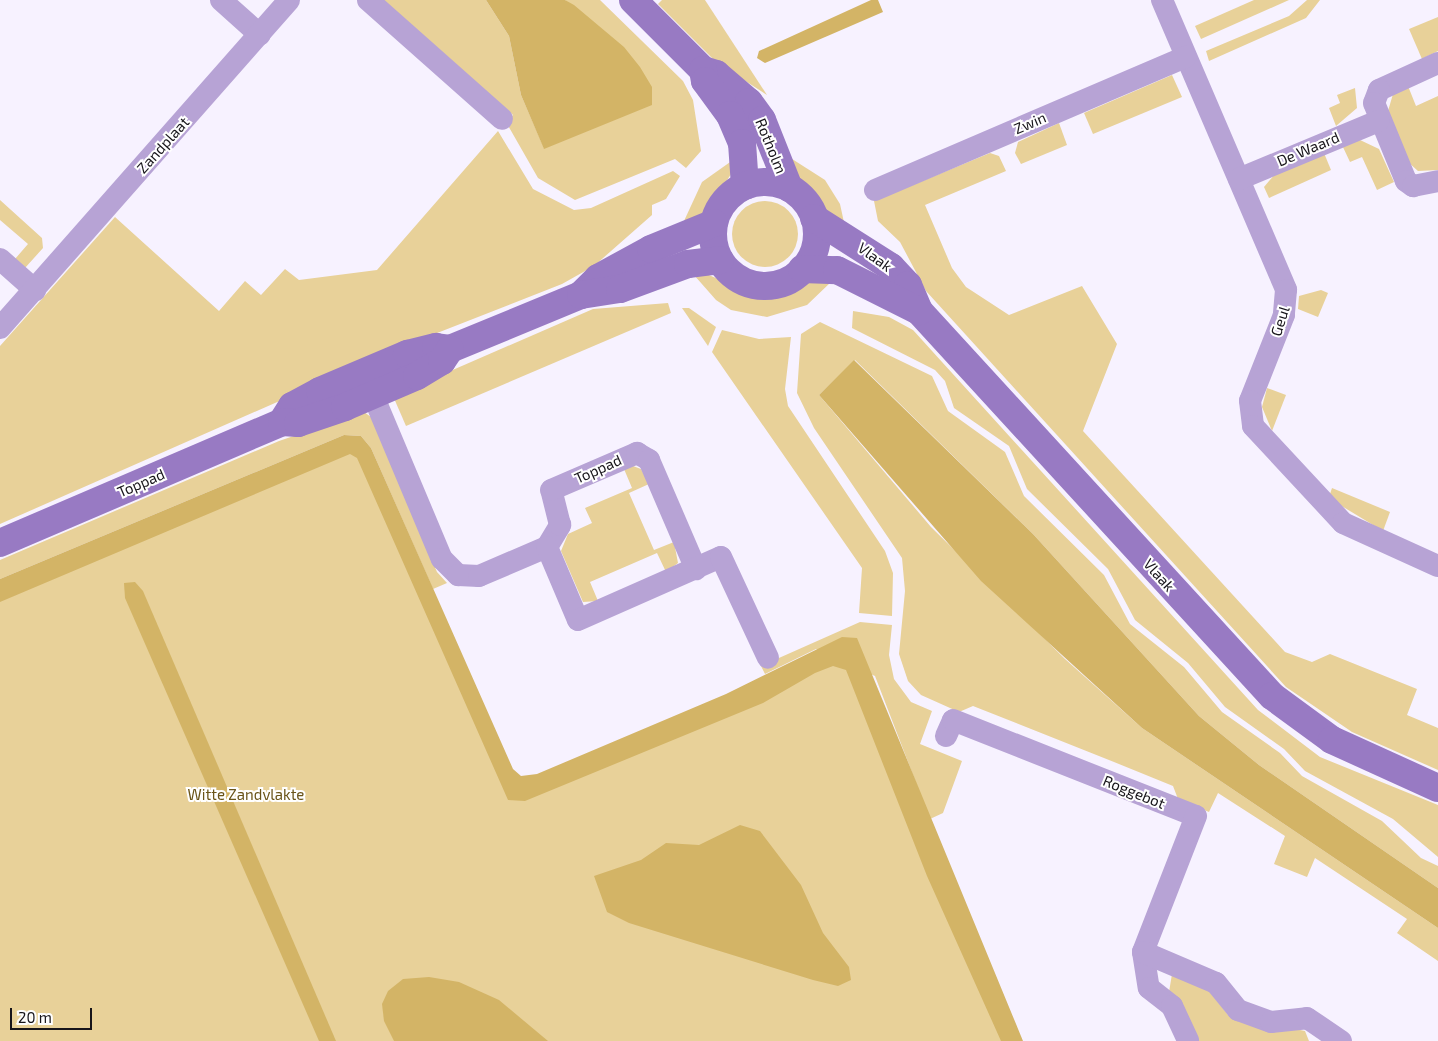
<!DOCTYPE html>
<html>
<head>
<meta charset="utf-8">
<style>
  body { margin:0 }
  #map { position:relative; width:1438px; height:1041px; overflow:hidden; background:#f7f2ff; font-family:"Exo 2",sans-serif }
  div>[style] { position:absolute }
  [style*='--x'] { left:calc(var(--x)*1px); top:calc(var(--y)*1px); width:calc(var(--w)*1px); rotate:calc(var(--a)*1deg) }
  .green>* { inset:0; background:#e8d199 }
  .round { border-radius:50% }
  .water>* { inset:0; background:#d3b466 }
  .street>* { height:22px; margin:-11px; padding:0 11px; transform-origin:11px; border-radius:11px; background:#b7a3d5 }
  .secondary>* { height:28px; margin:-14px; padding:0 14px; transform-origin:14px; border-radius:14px; background:#987ac3 }
  .secondary>.ring { margin:-14px; padding:0; box-sizing:content-box; background:none; border:28px solid #987ac3; border-radius:50% }
  span { translate:-50% -50%; white-space:nowrap; text-align:center; line-height:1.15; -webkit-text-stroke:4px #fff; paint-order:stroke }
  .street-label { font-size:15px; color:#17151a }
  .park-label { font-size:15px; color:#6a5419 }
  .scale { position:absolute; left:10px; top:1008px; width:82px; height:22px; box-sizing:border-box; border:2px solid #17151a; border-top:0; padding-left:6px; font-size:15px; line-height:18px; white-space:nowrap; color:#17151a; -webkit-text-stroke:4px #fff; paint-order:stroke }
</style>
</head>
<body>
<div id="map">
  <div class="green">
    <div style="clip-path:polygon(383px 0,486px 0,509px 36px,521px 95px,544px 148px,628px 53px,565px 0,600px 0,683px 81px,693px 100px,701px 151px,686px 168px,675px 159px,575px 200px,538px 178px,506px 122px,513px 115px)"></div>
    <div style="clip-path:polygon(662px 0,705px 0,767px 95px,716px 62px,658px 4px)"></div>
    <div style="clip-path:polygon(1254px 0,1289px 0,1201px 39px,1195px 26px)"></div>
    <div style="clip-path:polygon(1307px 0,1320px 0,1306px 18px,1209px 61px,1206px 51px,1289px 16px)"></div>
    <div style="clip-path:polygon(1438px 17px,1438px 51px,1422px 59px,1409px 29px)"></div>
    <div style="clip-path:polygon(1172px 75px,1182px 97px,1093px 134px,1084px 113px)"></div>
    <div style="clip-path:polygon(1408px 86px,1416px 106px,1438px 96px,1438px 170px,1418px 171px,1408px 162px,1388px 111px,1393px 94px)"></div>
    <div style="clip-path:polygon(1355px 88px,1357px 108px,1336px 126px,1329px 108px,1340px 103px,1337px 95px)"></div>
    <div style="clip-path:polygon(1059px 123px,1067px 145px,1021px 164px,1015px 153px,1018px 142px)"></div>
    <div style="clip-path:polygon(498px 131px,533px 189px,574px 210px,591px 208px,673px 171px,680px 176px,666px 199px,652px 205px,652px 215px,594px 266px,562px 284px,409px 344px,0 524px,0 346px,115px 217px,219px 311px,245px 281px,261px 295px,285px 269px,299px 280px,377px 270px)"></div>
    <div style="clip-path:polygon(1360px 140px,1379px 149px,1394px 182px,1377px 190px,1362px 157px,1350px 162px,1342px 145px)"></div>
    <div style="clip-path:polygon(990px 153px,999px 156px,1006px 171px,925px 205px,952px 268px,966px 287px,1009px 315px,1082px 286px,1117px 344px,1083px 431px,1285px 652px,1312px 662px,1330px 654px,1417px 689px,1407px 715px,1438px 728px,1438px 770px,1352px 732px,1286px 687px,926px 291px,900px 242px,878px 221px,874px 201px)"></div>
    <div style="clip-path:polygon(1324px 153px,1331px 170px,1269px 198px,1264px 187px,1275px 174px)"></div>
    <div style="clip-path:polygon(789px 157px,825px 180px,840px 204px,845px 227px,828px 218px,801px 184px)"></div>
    <div style="clip-path:polygon(733px 160px,733px 171px,709px 208px,698px 218px,684px 221px,702px 182px)"></div>
    <div style="clip-path:polygon(0 200px,42px 238px,43px 248px,25px 268px,15px 259px,28px 244px,0 220px)"></div>
    <div class="round" style="left:732px;top:201px;width:66px;height:66px"></div>
    <div style="clip-path:polygon(704px 273px,756px 295px,780px 295px,812px 281px,831px 282px,807px 305px,767px 317px,731px 310px,716px 300px,694px 275px)"></div>
    <div style="clip-path:polygon(1321px 290px,1328px 293px,1318px 317px,1298px 309px,1299px 296px)"></div>
    <div style="clip-path:polygon(668px 303px,671px 313px,406px 426px,393px 396px,593px 309px)"></div>
    <div style="clip-path:polygon(682px 308px,689px 308px,716px 327px,708px 346px)"></div>
    <div style="clip-path:polygon(853px 311px,889px 317px,913px 330px,1258px 710px,1320px 757px,1438px 805px,1438px 857px,1393px 819px,1305px 771px,1284px 749px,1225px 707px,1188px 663px,1135px 620px,1108px 569px,1027px 489px,1009px 446px,954px 408px,945px 381px,935px 370px,852px 328px)"></div>
    <div style="clip-path:polygon(820px 322px,932px 376px,948px 411px,1005px 452px,1024px 496px,1104px 575px,1130px 624px,1184px 667px,1222px 712px,1280px 753px,1302px 776px,1382px 821px,1421px 858px,1438px 866px,1438px 888px,1259px 765px,1199px 716px,1033px 534px,855px 360px,819px 395px,931px 527px,1065px 659px,1142px 728px,1438px 928px,1438px 961px,1397px 933px,1407px 919px,1315px 858px,1307px 877px,1274px 864px,1285px 836px,1218px 793px,1209px 812px,1178px 799px,1173px 786px,1114px 762px,973px 706px,959px 712px,921px 695px,908px 681px,899px 654px,905px 591px,902px 558px,814px 428px,797px 393px,801px 334px)"></div>
    <div style="clip-path:polygon(722px 330px,759px 339px,791px 337px,785px 389px,788px 406px,885px 551px,893px 573px,892px 616px,859px 613px,862px 568px,712px 352px)"></div>
    <div style="clip-path:polygon(1267px 388px,1286px 395px,1272px 431px,1262px 407px)"></div>
    <div style="clip-path:polygon(364px 412px,371px 417px,437px 572px,447px 583px,433px 589px,371px 448px,361px 436px,344px 435px,0 579px,0 560px,279px 441px)"></div>
    <div style="clip-path:polygon(345px 442px,363px 450px,514px 793px,835px 652px,858px 661px,1017px 1041px,0 1041px,0 587px)"></div>
    <div style="clip-path:polygon(633px 466px,641px 469px,649px 484px,629px 493px,654px 550px,674px 542px,678px 563px,666px 572px,657px 553px,590px 582px,598px 601px,583px 602px,561px 551px,568px 534px,592px 523px,585px 508px,632px 488px,624px 469px)"></div>
    <div style="clip-path:polygon(1332px 488px,1390px 512px,1383px 531px,1340px 505px,1330px 494px)"></div>
    <div style="clip-path:polygon(860px 622px,892px 625px,889px 655px,894px 679px,911px 702px,932px 711px,920px 744px,962px 761px,943px 813px,930px 819px,875px 676px,816px 649px,765px 674px,761px 666px)"></div>
    <div style="clip-path:polygon(1172px 974px,1206px 987px,1229px 1016px,1305px 1031px,1309px 1041px,1198px 1041px,1169px 992px)"></div>
  </div>
  <div class="water">
    <div style="clip-path:polygon(486px 0,565px 0,574px 5px,624px 47px,640px 67px,652px 87px,652px 105px,544px 149px,521px 95px,509px 36px)"></div>
    <div style="clip-path:polygon(871px 0,878px 0,883px 12px,765px 63px,757px 58px,759px 51px)"></div>
    <div style="clip-path:polygon(854px 360px,1033px 534px,1199px 716px,1259px 765px,1438px 888px,1438px 928px,1142px 728px,981px 581px,819px 395px)"></div>
    <div style="clip-path:polygon(344px 435px,361px 436px,371px 448px,513px 769px,521px 776px,537px 774px,726px 694px,842px 637px,857px 638px,1023px 1041px,1001px 1041px,927px 876px,846px 670px,833px 666px,815px 673px,763px 703px,525px 801px,508px 800px,357px 458px,350px 454px,0 602px,0 579px)"></div>
    <div style="clip-path:polygon(135px 582px,143px 591px,336px 1041px,319px 1041px,125px 598px,124px 583px)"></div>
    <div style="clip-path:polygon(740px 825px,760px 831px,801px 885px,823px 933px,849px 967px,851px 980px,838px 986px,813px 980px,629px 923px,607px 912px,594px 876px,641px 860px,666px 843px,699px 845px)"></div>
    <div style="clip-path:polygon(429px 977px,459px 982px,499px 1000px,548px 1041px,394px 1041px,384px 1021px,382px 1004px,388px 991px,403px 979px)"></div>
  </div>
  <div class="street">
    <div style="--x:221;--y:0;--w:52;--a:41.9"></div>
    <div style="--x:368;--y:0;--w:179;--a:41.6"></div>
    <div style="--x:1162;--y:0;--w:315;--a:66.8"></div>
    <div style="--x:1286;--y:290;--w:25;--a:95"></div>
    <div style="--x:1284;--y:315;--w:92;--a:111.6"></div>
    <div style="--x:1250;--y:401;--w:25;--a:83"></div>
    <div style="--x:1253;--y:426;--w:132;--a:47.1"></div>
    <div style="--x:1343;--y:523;--w:104;--a:24.4"></div>
    <div style="--x:1438;--y:63;--w:65;--a:155.4"></div>
    <div style="--x:1379;--y:90;--w:14;--a:111"></div>
    <div style="--x:1374;--y:103;--w:84;--a:67.7"></div>
    <div style="--x:1406;--y:181;--w:9;--a:36"></div>
    <div style="--x:1413;--y:186;--w:25;--a:-11"></div>
    <div style="--x:1239;--y:179;--w:151;--a:-22.6"></div>
    <div style="--x:875;--y:190;--w:338;--a:-23.2"></div>
    <div style="--x:0;--y:259;--w:47;--a:41.5"></div>
    <div style="--x:0;--y:328;--w:437;--a:-48.6"></div>
    <div style="--x:367;--y:381;--w:193;--a:67.2"></div>
    <div style="--x:442;--y:559;--w:23;--a:45"></div>
    <div style="--x:458;--y:575;--w:21;--a:3"></div>
    <div style="--x:479;--y:576;--w:74;--a:-23.1"></div>
    <div style="--x:547;--y:547;--w:26;--a:-59"></div>
    <div style="--x:560;--y:525;--w:36;--a:-104"></div>
    <div style="--x:551;--y:490;--w:94;--a:-23.3"></div>
    <div style="--x:637;--y:453;--w:14;--a:30"></div>
    <div style="--x:649;--y:460;--w:119;--a:66.7"></div>
    <div style="--x:547;--y:547;--w:79;--a:67"></div>
    <div style="--x:578;--y:620;--w:156;--a:-23.8"></div>
    <div style="--x:721;--y:557;--w:111;--a:65"></div>
    <div style="--x:946;--y:736;--w:17;--a:-66"></div>
    <div style="--x:953;--y:720;--w:261;--a:21.6"></div>
    <div style="--x:1196;--y:816;--w:146;--a:111.3"></div>
    <div style="--x:1143;--y:952;--w:36;--a:81"></div>
    <div style="--x:1149;--y:988;--w:29;--a:38"></div>
    <div style="--x:1172;--y:1006;--w:38;--a:65"></div>
    <div style="--x:1143;--y:952;--w:79;--a:23"></div>
    <div style="--x:1216;--y:983;--w:35;--a:51"></div>
    <div style="--x:1238;--y:1010;--w:35;--a:20"></div>
    <div style="--x:1271;--y:1022;--w:36;--a:-6"></div>
    <div style="--x:1307;--y:1018;--w:41;--a:34.1"></div>
  </div>
  <div class="secondary">
    <div style="--x:633;--y:0;--w:99;--a:45"></div>
    <div style="--x:703;--y:70;--w:14;--a:17"></div>
    <div style="--x:716;--y:74;--w:43;--a:40.3"></div>
    <div style="--x:749;--y:102;--w:22;--a:54"></div>
    <div style="--x:762;--y:120;--w:73;--a:68.3"></div>
    <div style="--x:703;--y:70;--w:11;--a:80"></div>
    <div style="--x:705;--y:81;--w:42;--a:53.7"></div>
    <div style="--x:730;--y:115;--w:30;--a:67"></div>
    <div style="--x:742;--y:143;--w:43;--a:86"></div>
    <div class="ring" style="left:713px;top:182px;width:76px;height:76px"></div>
    <div style="--x:814;--y:218;--w:91;--a:32.5"></div>
    <div style="--x:891;--y:267;--w:25;--a:47"></div>
    <div style="--x:908;--y:285;--w:28;--a:67"></div>
    <div style="--x:919;--y:311;--w:522;--a:47.48"></div>
    <div style="--x:1272;--y:696;--w:74;--a:36.3"></div>
    <div style="--x:1332;--y:740;--w:116;--a:24.4"></div>
    <div style="--x:802;--y:269;--w:35;--a:2"></div>
    <div style="--x:837;--y:270;--w:92;--a:26.6"></div>
    <div style="--x:581;--y:295;--w:24;--a:-45"></div>
    <div style="--x:598;--y:278;--w:60;--a:-28.7"></div>
    <div style="--x:651;--y:249;--w:68;--a:-22.4"></div>
    <div style="--x:282;--y:422;--w:19;--a:-58"></div>
    <div style="--x:292;--y:406;--w:32;--a:-28"></div>
    <div style="--x:320;--y:391;--w:95;--a:-23"></div>
    <div style="--x:407;--y:354;--w:30;--a:-14"></div>
    <div style="--x:436;--y:347;--w:14;--a:8"></div>
    <div style="--x:450;--y:349;--w:142;--a:-22.4"></div>
    <div style="--x:581;--y:295;--w:39;--a:-9"></div>
    <div style="--x:620;--y:289;--w:72;--a:-20.2"></div>
    <div style="--x:688;--y:264;--w:32;--a:-7"></div>
    <div style="--x:0;--y:543;--w:307;--a:-23.2"></div>
    <div style="--x:282;--y:422;--w:16;--a:4"></div>
    <div style="--x:298;--y:423;--w:50;--a:-18.8"></div>
    <div style="--x:345;--y:407;--w:78;--a:-23.3"></div>
    <div style="--x:417;--y:376;--w:29;--a:-31"></div>
    <div style="--x:442;--y:361;--w:14;--a:-56"></div>
  </div>
  <div class="street-label">
    <span style="left:1030px;top:123px;rotate:-23deg">Zwin</span>
    <span style="left:163px;top:145px;rotate:-48deg">Zandplaat</span>
    <span style="left:771px;top:146px;rotate:68deg">Rotholm</span>
    <span style="left:1308px;top:149px;rotate:-23deg">De Waard</span>
    <span style="left:875px;top:257px;rotate:36deg">Vlaak</span>
    <span style="left:1280px;top:321px;rotate:-72deg">Geul</span>
    <span style="left:598px;top:469px;rotate:-24deg">Toppad</span>
    <span style="left:141px;top:483px;rotate:-23deg">Toppad</span>
    <span style="left:1159px;top:575px;rotate:48deg">Vlaak</span>
    <span style="left:1134px;top:792px;rotate:22deg">Roggebot</span>
  </div>
  <div class="park-label">
    <span style="left:246px;top:795px">Witte Zandvlakte</span>
  </div>
  <div class="scale">20 m</div>
</div>
</body>
</html>
